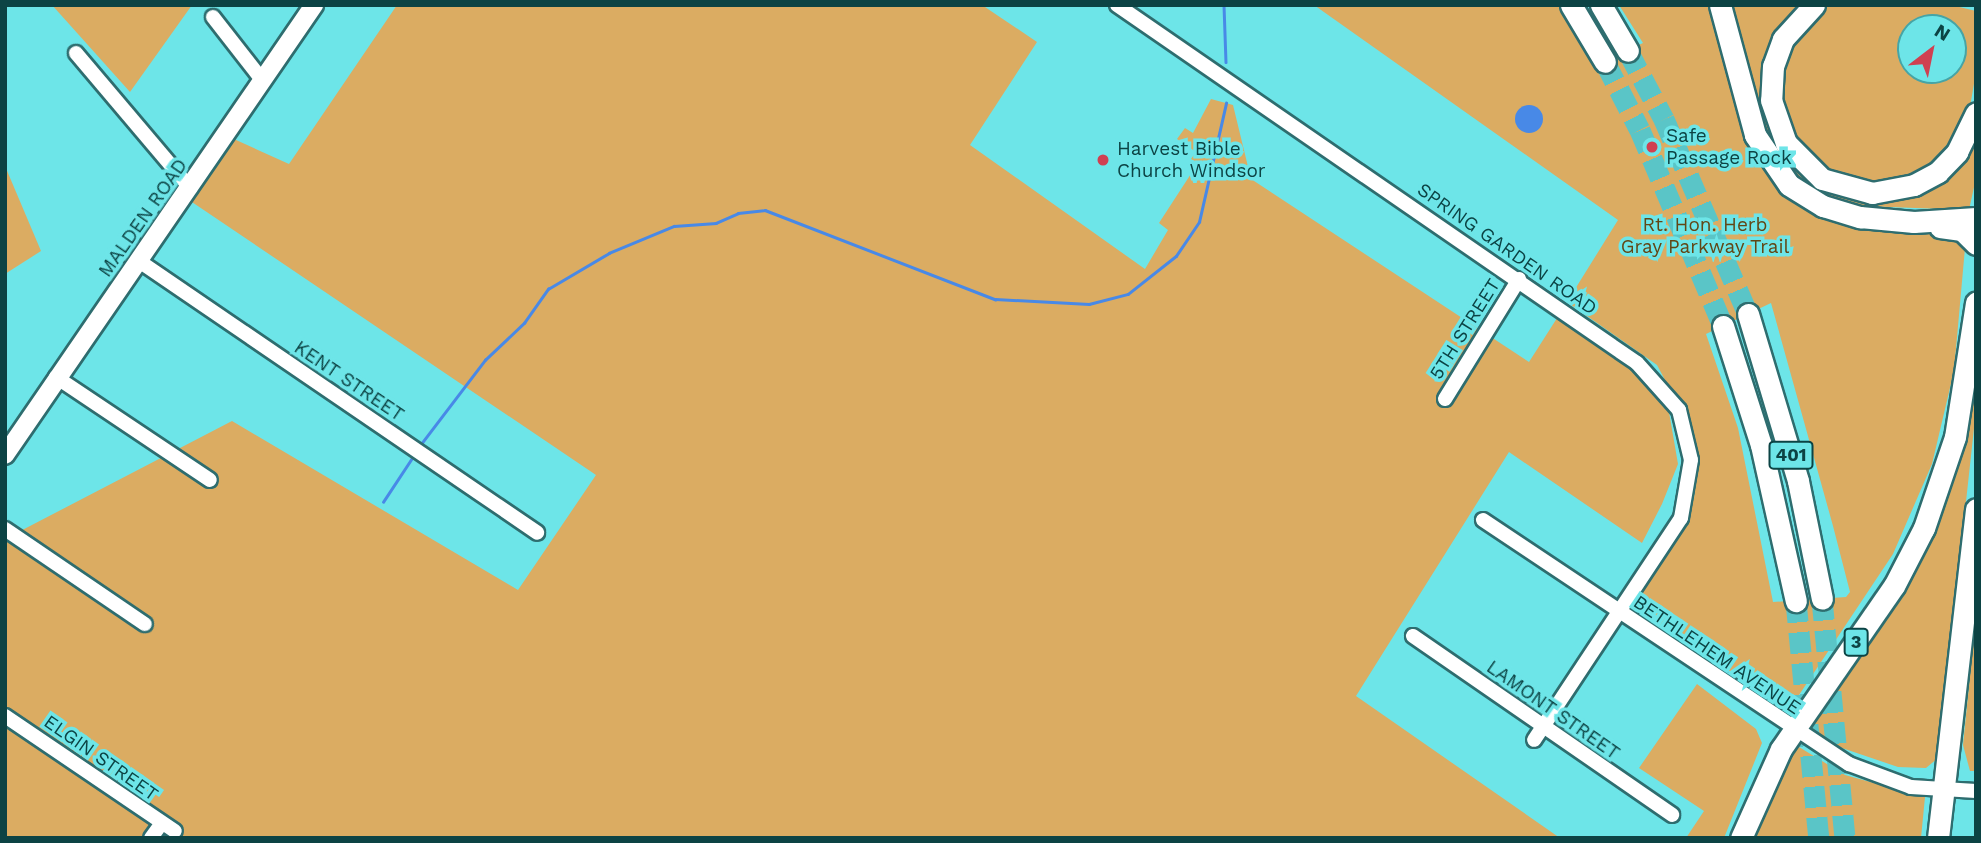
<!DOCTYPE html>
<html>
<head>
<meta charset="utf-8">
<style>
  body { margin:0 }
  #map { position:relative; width:1981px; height:843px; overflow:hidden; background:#6de5e8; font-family:"Work Sans",sans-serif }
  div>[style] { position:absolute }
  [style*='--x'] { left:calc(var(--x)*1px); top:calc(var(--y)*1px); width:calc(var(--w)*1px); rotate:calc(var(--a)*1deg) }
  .green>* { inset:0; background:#dbac62 }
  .water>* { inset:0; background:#4889e7 }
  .round { border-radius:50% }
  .stream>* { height:2.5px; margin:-1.25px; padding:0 1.25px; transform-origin:1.25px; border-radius:1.25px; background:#4889e7 }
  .highway-tunnel>* { height:21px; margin-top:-10.5px; transform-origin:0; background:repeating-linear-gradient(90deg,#5ac5c7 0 21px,transparent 0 31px) }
  .roads { filter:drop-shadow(2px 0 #2e6d6f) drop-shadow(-2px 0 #2e6d6f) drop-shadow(0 2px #2e6d6f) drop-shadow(0 -2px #2e6d6f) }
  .minor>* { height:14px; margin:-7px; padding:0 7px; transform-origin:7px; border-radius:7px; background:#fff }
  .major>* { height:18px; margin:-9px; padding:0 9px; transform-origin:9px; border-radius:9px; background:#fff }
  .highway>* { height:21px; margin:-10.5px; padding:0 10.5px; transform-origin:10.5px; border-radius:10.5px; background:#fff }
  .dots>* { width:19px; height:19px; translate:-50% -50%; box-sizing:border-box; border:4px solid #6de5e8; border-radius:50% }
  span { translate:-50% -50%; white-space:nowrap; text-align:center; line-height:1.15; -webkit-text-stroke:7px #6de5e8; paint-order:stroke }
  .shield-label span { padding:2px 5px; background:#6de5e8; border:2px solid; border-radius:5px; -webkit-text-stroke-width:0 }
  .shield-label { font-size:18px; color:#0c4344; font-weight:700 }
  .poi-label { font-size:19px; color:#0c4344 }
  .left { translate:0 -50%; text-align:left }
  .street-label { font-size:19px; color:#0c4344 }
  .park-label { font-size:19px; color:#624615 }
  .frame { position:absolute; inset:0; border:7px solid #0c4344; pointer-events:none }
  .north { position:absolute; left:1897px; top:14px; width:70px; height:70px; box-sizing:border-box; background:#6de5e8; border:2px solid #46a4a6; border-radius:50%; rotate:32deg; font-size:19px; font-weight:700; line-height:28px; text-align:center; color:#0c4344 }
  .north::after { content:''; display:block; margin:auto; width:24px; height:32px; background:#d04051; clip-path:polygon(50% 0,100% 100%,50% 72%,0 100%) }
</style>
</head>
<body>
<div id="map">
  <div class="green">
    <div style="clip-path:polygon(52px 5px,192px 5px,130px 92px)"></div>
    <div style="clip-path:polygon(397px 5px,982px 5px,1037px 42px,970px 145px,1145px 269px,1168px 230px,1159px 223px,1198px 163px,1191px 159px,1196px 152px,1177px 139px,1185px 128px,1193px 133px,1211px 99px,1233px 105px,1251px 179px,1529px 362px,1559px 315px,1638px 373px,1669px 412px,1678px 464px,1662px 504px,1642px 543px,1509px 452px,1356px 696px,1560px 838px,5px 838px,5px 539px,232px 421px,518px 590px,596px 475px,183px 196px,225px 135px,289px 164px)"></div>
    <div style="clip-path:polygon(evenodd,1314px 5px,1560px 5px,1595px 65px,1643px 43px,1619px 5px,1710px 5px,1751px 148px,1775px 181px,1869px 226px,1951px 236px,1965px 248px,1954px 371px,1932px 464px,1893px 554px,1797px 698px,1770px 696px,1695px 650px,1638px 608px,1635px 600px,1683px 524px,1694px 498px,1696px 467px,1691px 429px,1657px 365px,1567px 302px,1618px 220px,1314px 5px,1771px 303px,1833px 526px,1850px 592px,1846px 597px,1773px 602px,1738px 428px,1706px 334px,1771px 303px)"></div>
    <div style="clip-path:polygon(1727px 5px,1797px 5px,1770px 46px,1792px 162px,1900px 196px,1976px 120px,1976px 178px,1969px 210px,1862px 206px,1833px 199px,1783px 167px,1764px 140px)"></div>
    <div style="clip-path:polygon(evenodd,1826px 5px,1951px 5px,1976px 11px,1976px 72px,1970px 107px,1954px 143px,1930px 165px,1903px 177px,1872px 183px,1835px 174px,1809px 158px,1787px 130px,1777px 104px,1787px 43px,1811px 14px,1826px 5px,1911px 28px,1953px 28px,1953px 70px,1911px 70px,1911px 28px)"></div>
    <div style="clip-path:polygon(5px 166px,41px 251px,5px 274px)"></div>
    <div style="clip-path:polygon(1973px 393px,1976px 410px,1938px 758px,1926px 768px,1898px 767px,1842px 748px,1821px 736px,1814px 723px,1950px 482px)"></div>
    <div style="clip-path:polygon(1976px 616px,1976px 771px,1970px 771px,1963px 745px)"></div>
    <div style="clip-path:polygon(1697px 684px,1756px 729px,1762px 743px,1724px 838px,1686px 838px,1704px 811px,1639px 768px)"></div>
    <div style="clip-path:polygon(1799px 747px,1845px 775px,1925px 797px,1921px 838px,1750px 838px,1791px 748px)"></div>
  </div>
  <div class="water">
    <div class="round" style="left:1515px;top:105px;width:28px;height:28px"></div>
  </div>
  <div class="stream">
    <div style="--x:1224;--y:5;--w:57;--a:88"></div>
    <div style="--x:421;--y:444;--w:106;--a:-52.7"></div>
    <div style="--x:485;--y:360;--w:54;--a:-43.5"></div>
    <div style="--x:524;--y:323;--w:42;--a:-54.8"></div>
    <div style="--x:548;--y:289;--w:71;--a:-30.5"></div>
    <div style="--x:609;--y:253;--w:70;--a:-22.6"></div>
    <div style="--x:674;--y:226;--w:42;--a:-4.1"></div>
    <div style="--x:716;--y:223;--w:24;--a:-24"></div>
    <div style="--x:738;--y:213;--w:27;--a:-6"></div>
    <div style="--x:765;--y:210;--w:247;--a:21.2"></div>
    <div style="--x:995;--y:299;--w:94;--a:3"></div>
    <div style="--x:1089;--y:304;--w:40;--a:-14.4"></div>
    <div style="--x:1128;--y:294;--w:61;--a:-38.4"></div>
    <div style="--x:1176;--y:256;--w:41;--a:-55.9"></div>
    <div style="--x:1199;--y:222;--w:122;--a:-77.2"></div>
    <div style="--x:383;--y:502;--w:53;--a:-56.6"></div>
  </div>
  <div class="highway-tunnel">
    <div style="--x:1628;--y:51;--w:77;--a:62.1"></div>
    <div style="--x:1664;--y:119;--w:212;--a:66.7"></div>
    <div style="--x:1605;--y:62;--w:76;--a:62.8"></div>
    <div style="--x:1640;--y:130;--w:213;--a:67"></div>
    <div style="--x:1822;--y:599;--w:240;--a:84.5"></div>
    <div style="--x:1796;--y:601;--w:238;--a:84.5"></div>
  </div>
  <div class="roads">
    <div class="minor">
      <div style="--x:1117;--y:5;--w:631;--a:34.55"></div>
      <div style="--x:1637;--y:363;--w:63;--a:48.2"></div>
      <div style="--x:1679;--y:410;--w:51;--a:76.5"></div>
      <div style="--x:1691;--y:460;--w:59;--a:99.8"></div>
      <div style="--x:1681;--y:518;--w:266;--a:123.5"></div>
      <div style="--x:213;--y:17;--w:81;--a:52"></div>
      <div style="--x:76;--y:53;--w:177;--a:49.8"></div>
      <div style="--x:139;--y:261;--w:482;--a:34.3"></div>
      <div style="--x:56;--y:377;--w:185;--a:33.8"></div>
      <div style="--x:1445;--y:399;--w:141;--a:-58.3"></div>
      <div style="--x:1483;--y:520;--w:440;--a:33.7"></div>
      <div style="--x:1849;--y:764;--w:66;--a:20.4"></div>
      <div style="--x:1911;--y:787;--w:65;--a:3.5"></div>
      <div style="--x:5;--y:529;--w:169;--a:34.2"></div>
      <div style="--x:1413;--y:636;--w:315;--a:34.6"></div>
      <div style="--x:5;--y:716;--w:205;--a:34.1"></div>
      <div style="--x:151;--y:838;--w:17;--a:-54"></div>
    </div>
    <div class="major">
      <div style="--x:5;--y:455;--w:546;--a:-55.52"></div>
    </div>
    <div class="highway">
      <div style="--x:1571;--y:5;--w:66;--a:59.2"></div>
      <div style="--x:1601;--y:5;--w:53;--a:59.6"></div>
      <div style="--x:1720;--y:5;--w:135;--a:74.9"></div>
      <div style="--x:1755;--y:135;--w:60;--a:55.8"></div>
      <div style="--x:1789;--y:185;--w:40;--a:32"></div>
      <div style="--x:1823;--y:206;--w:39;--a:17"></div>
      <div style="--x:1860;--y:217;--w:54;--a:5.3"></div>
      <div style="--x:1914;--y:222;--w:62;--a:-3.7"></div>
      <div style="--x:1814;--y:5;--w:46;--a:132.4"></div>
      <div style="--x:1783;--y:39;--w:29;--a:110"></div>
      <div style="--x:1773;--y:66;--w:34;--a:93"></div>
      <div style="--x:1771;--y:100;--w:46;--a:70.8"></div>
      <div style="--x:1786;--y:143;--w:51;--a:45"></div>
      <div style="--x:1822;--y:179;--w:52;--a:15.6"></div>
      <div style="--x:1872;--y:193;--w:43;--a:-10.8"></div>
      <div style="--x:1914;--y:185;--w:27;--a:-28"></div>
      <div style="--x:1938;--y:172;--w:28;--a:-46"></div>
      <div style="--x:1957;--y:152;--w:43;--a:-64"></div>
      <div style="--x:1940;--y:227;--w:22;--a:8"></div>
      <div style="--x:1962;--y:230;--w:20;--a:45"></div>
      <div style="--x:1748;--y:314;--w:174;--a:73.3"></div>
      <div style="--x:1798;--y:481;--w:120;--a:78.5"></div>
      <div style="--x:1723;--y:326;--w:125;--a:72.3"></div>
      <div style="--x:1761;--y:445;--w:160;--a:77.4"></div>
      <div style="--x:1741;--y:838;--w:98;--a:-65.8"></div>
      <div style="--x:1781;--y:749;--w:198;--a:-55.3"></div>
      <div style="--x:1894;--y:586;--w:65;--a:-62.7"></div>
      <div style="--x:1924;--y:528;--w:96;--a:-71.2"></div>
      <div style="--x:1955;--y:437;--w:136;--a:-81.1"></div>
      <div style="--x:1938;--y:838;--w:331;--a:-83.4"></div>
    </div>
  </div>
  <div class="dots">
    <div style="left:1652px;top:147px;background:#d04051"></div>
    <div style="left:1103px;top:160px;background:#d04051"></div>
  </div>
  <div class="shield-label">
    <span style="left:1791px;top:455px">401</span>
    <span style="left:1856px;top:642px">3</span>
  </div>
  <div class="poi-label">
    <span class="left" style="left:1666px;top:147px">Safe<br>Passage Rock</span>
    <span class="left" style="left:1117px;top:160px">Harvest Bible<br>Church Windsor</span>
  </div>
  <div class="street-label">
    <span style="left:143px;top:218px;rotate:-55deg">MALDEN ROAD</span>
    <span style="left:1507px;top:249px;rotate:35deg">SPRING GARDEN ROAD</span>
    <span style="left:1465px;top:329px;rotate:-58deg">5TH STREET</span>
    <span style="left:349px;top:381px;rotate:34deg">KENT STREET</span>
    <span style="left:1717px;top:655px;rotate:34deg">BETHLEHEM AVENUE</span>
    <span style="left:1553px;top:710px;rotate:35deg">LAMONT STREET</span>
    <span style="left:101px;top:758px;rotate:35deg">ELGIN STREET</span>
  </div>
  <div class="park-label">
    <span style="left:1705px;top:236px">Rt. Hon. Herb<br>Gray Parkway Trail</span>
  </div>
  <div class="frame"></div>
  <div class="north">N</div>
</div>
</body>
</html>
